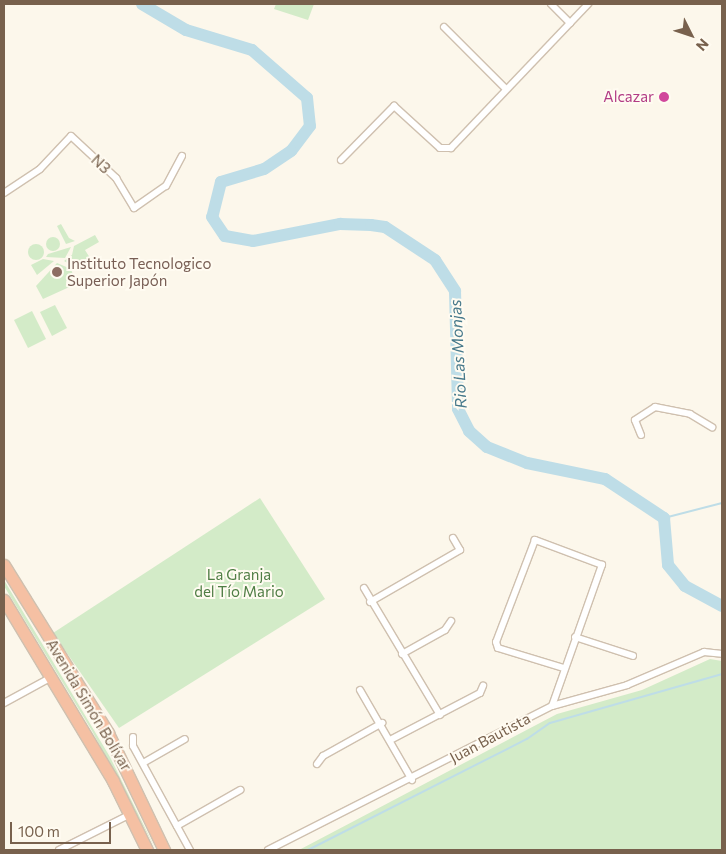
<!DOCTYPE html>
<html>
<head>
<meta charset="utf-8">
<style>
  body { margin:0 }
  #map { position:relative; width:726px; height:854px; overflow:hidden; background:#fcf7eb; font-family:Commissioner,sans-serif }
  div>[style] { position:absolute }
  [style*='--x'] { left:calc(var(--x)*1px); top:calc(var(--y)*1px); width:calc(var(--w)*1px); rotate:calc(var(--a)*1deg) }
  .green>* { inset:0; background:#d3ebc8 }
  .round { border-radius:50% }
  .stream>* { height:2px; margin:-1px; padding:0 1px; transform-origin:1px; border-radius:1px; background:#bedde7 }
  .river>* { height:12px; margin:-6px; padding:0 6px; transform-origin:6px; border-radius:6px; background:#bedde7 }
  .roads { filter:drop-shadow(1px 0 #cfc0af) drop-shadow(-1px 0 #cfc0af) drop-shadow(0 1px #cfc0af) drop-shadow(0 -1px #cfc0af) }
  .street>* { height:6px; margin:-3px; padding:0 3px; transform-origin:3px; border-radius:3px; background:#fff }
  .highway>* { height:11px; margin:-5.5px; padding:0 5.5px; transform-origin:5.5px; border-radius:5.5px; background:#f5c0a3 }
  .dots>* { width:14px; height:14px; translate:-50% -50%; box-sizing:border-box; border:2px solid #fffbf1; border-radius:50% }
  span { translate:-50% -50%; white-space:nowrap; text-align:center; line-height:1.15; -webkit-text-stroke:4px #fffbf1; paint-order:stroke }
  .hotel-label { font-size:15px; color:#b23c85 }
  .right { translate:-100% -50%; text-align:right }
  .street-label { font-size:15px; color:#78614d }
  .education-label { font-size:15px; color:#785e54 }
  .left { translate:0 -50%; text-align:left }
  .park-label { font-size:15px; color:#507e45 }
  .water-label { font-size:16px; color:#47798b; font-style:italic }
  .frame { position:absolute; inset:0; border:5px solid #78614d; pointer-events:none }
  .north { position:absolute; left:666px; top:10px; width:50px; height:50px; -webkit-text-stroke:4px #fffbf1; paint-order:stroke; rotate:131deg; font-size:14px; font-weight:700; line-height:20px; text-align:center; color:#78614d }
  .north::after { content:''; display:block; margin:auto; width:18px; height:22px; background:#78614d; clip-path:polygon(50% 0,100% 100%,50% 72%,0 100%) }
  .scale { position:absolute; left:10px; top:822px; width:101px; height:22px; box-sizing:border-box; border:2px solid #78614d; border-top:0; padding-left:6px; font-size:15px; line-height:18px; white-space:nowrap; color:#78614d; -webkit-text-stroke:4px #fffbf1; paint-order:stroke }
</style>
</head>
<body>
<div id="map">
  <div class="green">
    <div style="clip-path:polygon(276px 4px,314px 4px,308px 20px,274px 9px)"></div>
    <div style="clip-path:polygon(61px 224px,69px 238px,75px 241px,66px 244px,57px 226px)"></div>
    <div style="clip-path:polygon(95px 235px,99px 242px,85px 250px,90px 258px,76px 268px,64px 261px,72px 255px,74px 246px)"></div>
    <div class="round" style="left:46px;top:237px;width:14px;height:14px"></div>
    <div class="round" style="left:28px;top:244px;width:16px;height:16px"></div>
    <div style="clip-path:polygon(71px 247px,65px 258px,46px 257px,48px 254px)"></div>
    <div style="clip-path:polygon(43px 259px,54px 261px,37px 275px,31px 265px)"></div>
    <div style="clip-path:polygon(57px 263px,71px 269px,76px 284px,43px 299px,36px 286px)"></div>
    <div style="clip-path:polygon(55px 305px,67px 328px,52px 336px,40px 312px)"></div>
    <div style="clip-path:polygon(32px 311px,46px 339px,28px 348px,14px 320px)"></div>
    <div style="clip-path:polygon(260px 498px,325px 599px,119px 728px,53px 633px)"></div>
    <div style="clip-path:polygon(4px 580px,110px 757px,156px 850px,92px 731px,4px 586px)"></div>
    <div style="clip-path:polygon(710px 659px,722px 661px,722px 850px,299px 850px,557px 714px,642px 690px)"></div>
  </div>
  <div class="stream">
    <div style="--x:664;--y:518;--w:60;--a:-14.5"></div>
    <div style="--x:308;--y:850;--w:246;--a:-26.9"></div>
    <div style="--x:527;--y:739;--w:28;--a:-35"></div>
    <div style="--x:550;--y:723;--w:179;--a:-15.9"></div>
  </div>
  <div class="river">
    <div style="--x:142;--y:4;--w:51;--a:30.6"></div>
    <div style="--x:186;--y:30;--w:69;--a:16.9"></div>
    <div style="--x:252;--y:50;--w:73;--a:41.1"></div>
    <div style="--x:307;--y:98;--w:28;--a:84"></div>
    <div style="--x:310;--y:126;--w:31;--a:127"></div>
    <div style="--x:291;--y:151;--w:32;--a:146"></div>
    <div style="--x:264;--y:169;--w:45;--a:163.2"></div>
    <div style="--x:221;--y:182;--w:36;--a:104"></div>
    <div style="--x:212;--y:217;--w:23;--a:56"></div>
    <div style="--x:225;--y:236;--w:28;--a:10"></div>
    <div style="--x:253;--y:241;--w:89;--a:-11.1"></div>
    <div style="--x:340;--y:224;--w:31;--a:2"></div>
    <div style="--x:371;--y:225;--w:14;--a:8"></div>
    <div style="--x:385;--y:227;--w:60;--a:33.4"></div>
    <div style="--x:435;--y:260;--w:37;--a:57"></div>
    <div style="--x:455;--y:291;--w:118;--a:88.5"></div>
    <div style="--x:458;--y:409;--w:25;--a:63"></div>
    <div style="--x:469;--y:431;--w:24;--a:42"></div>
    <div style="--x:487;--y:447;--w:43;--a:21.8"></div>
    <div style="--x:527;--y:463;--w:80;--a:11.6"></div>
    <div style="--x:605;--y:479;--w:71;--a:33.5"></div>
    <div style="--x:664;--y:518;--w:47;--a:85.1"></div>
    <div style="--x:668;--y:565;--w:27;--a:51"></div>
    <div style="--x:685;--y:586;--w:42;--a:28.4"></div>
  </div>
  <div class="roads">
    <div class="street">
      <div style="--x:551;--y:4;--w:27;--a:45"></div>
      <div style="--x:444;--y:27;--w:86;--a:45"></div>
      <div style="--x:341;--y:160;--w:76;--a:-45.5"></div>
      <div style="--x:394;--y:106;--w:62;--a:42.4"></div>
      <div style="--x:440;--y:148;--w:11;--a:0"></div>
      <div style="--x:451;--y:148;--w:199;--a:-46.4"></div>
      <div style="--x:4;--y:193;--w:43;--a:-33.7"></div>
      <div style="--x:40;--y:169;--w:45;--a:-46.8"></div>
      <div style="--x:71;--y:136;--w:62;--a:43"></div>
      <div style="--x:116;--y:178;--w:35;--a:59"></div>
      <div style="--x:134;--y:208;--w:39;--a:-35"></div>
      <div style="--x:166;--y:186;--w:34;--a:-62"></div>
      <div style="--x:641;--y:435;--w:16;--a:-112"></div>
      <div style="--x:635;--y:420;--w:24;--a:-33"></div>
      <div style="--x:655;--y:407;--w:36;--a:11"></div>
      <div style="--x:690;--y:414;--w:26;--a:31"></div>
      <div style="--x:364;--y:588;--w:148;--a:59.1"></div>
      <div style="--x:370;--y:602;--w:104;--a:-30"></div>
      <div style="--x:460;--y:550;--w:14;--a:-120"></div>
      <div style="--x:575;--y:637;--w:61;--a:18.1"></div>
      <div style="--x:402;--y:654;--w:49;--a:-29.2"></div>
      <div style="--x:445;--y:630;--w:11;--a:-56"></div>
      <div style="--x:360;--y:690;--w:104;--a:60"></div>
      <div style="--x:4;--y:703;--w:52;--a:-28.5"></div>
      <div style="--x:552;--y:706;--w:150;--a:-70.5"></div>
      <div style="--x:602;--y:565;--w:72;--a:-159.5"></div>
      <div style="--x:535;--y:540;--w:109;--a:110.9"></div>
      <div style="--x:496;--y:642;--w:6;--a:72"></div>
      <div style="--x:498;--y:648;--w:69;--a:16.9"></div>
      <div style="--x:133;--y:737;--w:9;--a:90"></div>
      <div style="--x:133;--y:746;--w:119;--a:61.3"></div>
      <div style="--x:392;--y:739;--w:99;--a:-27.6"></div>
      <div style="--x:480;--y:693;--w:8;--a:-67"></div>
      <div style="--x:143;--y:763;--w:48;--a:-29.7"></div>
      <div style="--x:317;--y:764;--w:10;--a:-53"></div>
      <div style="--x:323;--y:756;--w:68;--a:-29.2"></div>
      <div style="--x:177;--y:826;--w:73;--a:-29.7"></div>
      <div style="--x:59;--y:850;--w:80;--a:-26.6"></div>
      <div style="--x:268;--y:850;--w:318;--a:-26.9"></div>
      <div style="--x:552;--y:706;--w:78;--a:-15.6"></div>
      <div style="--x:627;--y:685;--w:84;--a:-23.2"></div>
      <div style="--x:704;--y:652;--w:18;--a:6"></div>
    </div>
    <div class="highway">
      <div style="--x:4;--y:565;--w:198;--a:58.2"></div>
      <div style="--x:108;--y:733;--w:130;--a:64.4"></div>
      <div style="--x:4;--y:600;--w:211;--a:58.9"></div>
      <div style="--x:113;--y:781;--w:77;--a:63.8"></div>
    </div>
  </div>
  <div class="dots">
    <div style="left:664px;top:97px;background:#d1479c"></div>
    <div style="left:57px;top:272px;background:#8d6e63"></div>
  </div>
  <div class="hotel-label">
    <span class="right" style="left:654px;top:97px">Alcazar</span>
  </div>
  <div class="street-label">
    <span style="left:101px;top:164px;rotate:43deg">N3</span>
    <span style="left:89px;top:705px;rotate:59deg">Avenida Simón Bolívar</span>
    <span style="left:490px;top:738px;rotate:-28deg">Juan Bautista</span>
  </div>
  <div class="education-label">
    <span class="left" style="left:67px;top:272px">Instituto Tecnologico<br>Superior Japón</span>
  </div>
  <div class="park-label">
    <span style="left:239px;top:583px">La Granja<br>del Tío Mario</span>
  </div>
  <div class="water-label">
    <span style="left:458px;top:354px;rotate:-93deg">Rio Las Monjas</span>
  </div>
  <div class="frame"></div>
  <div class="north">N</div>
  <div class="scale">100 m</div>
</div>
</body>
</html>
